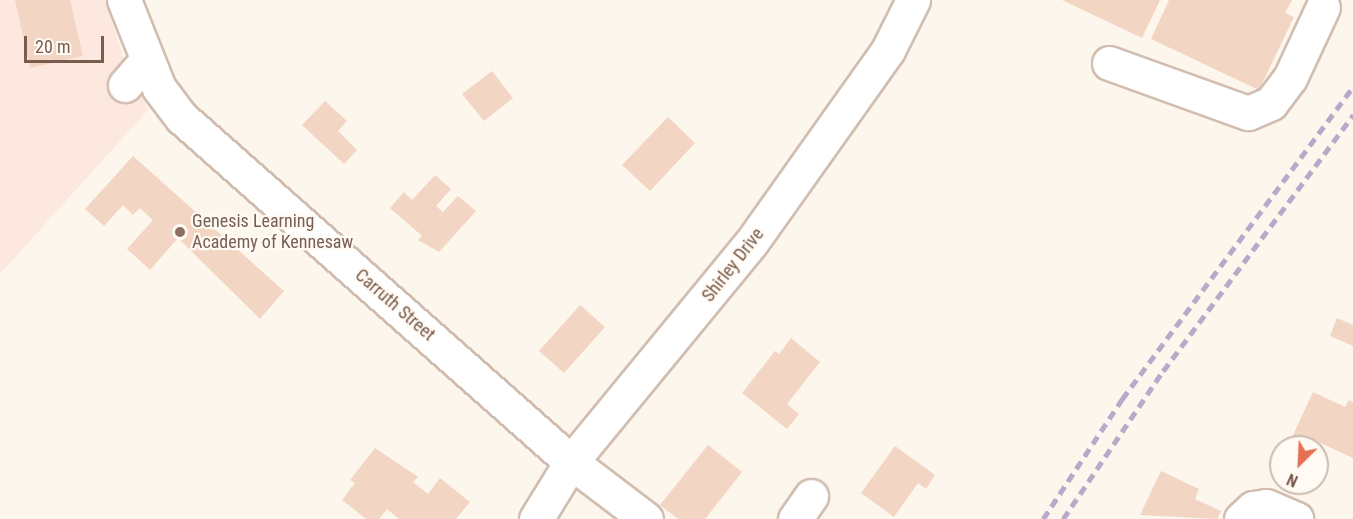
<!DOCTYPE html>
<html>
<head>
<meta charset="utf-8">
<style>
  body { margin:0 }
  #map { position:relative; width:1353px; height:519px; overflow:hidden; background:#fdf6ec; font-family:"Roboto Condensed",sans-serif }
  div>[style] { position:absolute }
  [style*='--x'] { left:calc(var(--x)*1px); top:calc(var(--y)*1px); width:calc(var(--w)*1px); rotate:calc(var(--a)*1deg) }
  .commercial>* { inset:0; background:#fde8e0 }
  .building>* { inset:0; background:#f3d5c3 }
  .roads { filter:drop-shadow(2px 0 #d1beb0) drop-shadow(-2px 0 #d1beb0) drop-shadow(0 2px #d1beb0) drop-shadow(0 -2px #d1beb0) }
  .minor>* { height:33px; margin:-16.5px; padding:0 16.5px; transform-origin:16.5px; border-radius:16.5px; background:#fff }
  .rail>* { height:4.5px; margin-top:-2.25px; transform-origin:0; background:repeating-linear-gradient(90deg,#b9a8c9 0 9px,transparent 0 15px) }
  .dots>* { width:16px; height:16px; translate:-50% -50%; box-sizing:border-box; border:3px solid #fffaf3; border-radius:50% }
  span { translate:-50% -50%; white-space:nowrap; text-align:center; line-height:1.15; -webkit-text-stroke:4.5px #fffaf3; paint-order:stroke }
  .education-label { font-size:18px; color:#785e54 }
  .left { translate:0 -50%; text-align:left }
  .street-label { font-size:18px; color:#7a5c4d }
  .north { position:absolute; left:1269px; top:435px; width:60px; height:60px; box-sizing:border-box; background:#fffaf3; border:2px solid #cabbb1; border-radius:50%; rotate:204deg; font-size:16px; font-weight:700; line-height:24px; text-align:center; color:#7a5c4d }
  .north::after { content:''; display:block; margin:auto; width:21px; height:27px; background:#e76f51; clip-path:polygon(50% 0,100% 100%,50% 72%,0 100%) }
  .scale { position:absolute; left:24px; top:36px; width:80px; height:27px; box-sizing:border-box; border:3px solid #7a5c4d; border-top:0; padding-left:8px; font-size:18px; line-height:21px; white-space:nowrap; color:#7a5c4d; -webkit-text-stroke:4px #fffaf3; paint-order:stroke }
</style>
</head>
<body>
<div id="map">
  <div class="commercial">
    <div style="clip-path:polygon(0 0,106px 0,123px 57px,148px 110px,0 274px)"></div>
  </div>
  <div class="building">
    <div style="clip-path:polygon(15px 0,70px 0,83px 56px,30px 68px)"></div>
    <div style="clip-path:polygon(1062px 0,1160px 0,1142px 38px)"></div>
    <div style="clip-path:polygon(1169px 0,1292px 0,1285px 13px,1294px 17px,1259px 90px,1151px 39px)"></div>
    <div style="clip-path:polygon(492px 71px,513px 98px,484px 121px,462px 94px)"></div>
    <div style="clip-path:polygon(325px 101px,347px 121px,338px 131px,357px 150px,344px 164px,302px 125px)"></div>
    <div style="clip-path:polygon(668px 117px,695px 143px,650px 191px,622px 165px)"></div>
    <div style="clip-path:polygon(133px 156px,284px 291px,260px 319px,178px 238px,150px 270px,127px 249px,153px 220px,140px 208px,133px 215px,123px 205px,104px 226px,85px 209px)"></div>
    <div style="clip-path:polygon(435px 175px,451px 189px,436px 206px,443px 212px,458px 196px,476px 211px,439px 252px,418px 240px,422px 236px,390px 208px,404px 192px,412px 200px)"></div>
    <div style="clip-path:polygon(580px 305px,605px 327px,564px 373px,539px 351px)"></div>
    <div style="clip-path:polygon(1337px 318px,1353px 325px,1353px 346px,1330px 336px)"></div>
    <div style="clip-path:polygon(791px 338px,820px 362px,787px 404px,799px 414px,787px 429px,742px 393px,775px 351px,779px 354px)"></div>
    <div style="clip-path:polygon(1313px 392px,1345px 407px,1349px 400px,1353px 402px,1353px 458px,1314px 440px,1311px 447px,1288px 446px)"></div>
    <div style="clip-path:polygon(708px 445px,742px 472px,705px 519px,678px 519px,660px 505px)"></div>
    <div style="clip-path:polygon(895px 446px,935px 475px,926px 489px,918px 483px,894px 517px,861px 493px)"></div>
    <div style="clip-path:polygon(375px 448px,418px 477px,413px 482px,428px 494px,440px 478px,470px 502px,456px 519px,399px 519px,387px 509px,379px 519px,366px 519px,342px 500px,355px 483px,350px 480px)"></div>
    <div style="clip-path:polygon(1161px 471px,1199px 489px,1195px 499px,1221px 511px,1217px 519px,1140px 515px)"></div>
  </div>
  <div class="roads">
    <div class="minor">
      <div style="--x:124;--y:0;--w:95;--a:68.3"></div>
      <div style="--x:159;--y:88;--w:38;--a:53"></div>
      <div style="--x:182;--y:118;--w:519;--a:41.49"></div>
      <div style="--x:571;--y:462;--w:94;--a:37.2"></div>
      <div style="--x:1109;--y:63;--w:148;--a:19.8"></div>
      <div style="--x:1248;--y:113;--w:25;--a:-23"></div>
      <div style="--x:1271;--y:103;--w:31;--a:-53"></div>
      <div style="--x:1290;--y:78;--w:78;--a:-65.1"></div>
      <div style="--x:125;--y:85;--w:32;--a:-49"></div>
      <div style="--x:536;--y:519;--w:67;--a:-58.4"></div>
      <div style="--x:571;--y:462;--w:283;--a:-50.6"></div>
      <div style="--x:751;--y:243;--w:237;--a:-54.6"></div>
      <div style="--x:888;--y:50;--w:56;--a:-63.4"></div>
      <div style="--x:795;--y:519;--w:28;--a:-55"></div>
      <div style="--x:1241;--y:519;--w:16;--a:-43"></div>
      <div style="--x:1253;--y:508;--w:13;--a:-9"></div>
      <div style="--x:1266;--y:506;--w:33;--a:23"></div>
    </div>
  </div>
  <div class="rail">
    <div style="--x:1043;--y:519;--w:144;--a:-56.6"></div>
    <div style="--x:1122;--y:399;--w:388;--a:-53.5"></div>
    <div style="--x:1063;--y:519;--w:179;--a:-56"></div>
    <div style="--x:1163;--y:371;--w:319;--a:-53.4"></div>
  </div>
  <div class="dots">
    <div style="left:180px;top:232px;background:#8d6e63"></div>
  </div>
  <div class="education-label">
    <span class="left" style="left:192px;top:232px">Genesis Learning<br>Academy of Kennesaw</span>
  </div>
  <div class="street-label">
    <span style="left:733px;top:265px;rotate:-52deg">Shirley Drive</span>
    <span style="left:395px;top:305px;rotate:41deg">Carruth Street</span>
  </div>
  <div class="north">N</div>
  <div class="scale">20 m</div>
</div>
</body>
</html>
